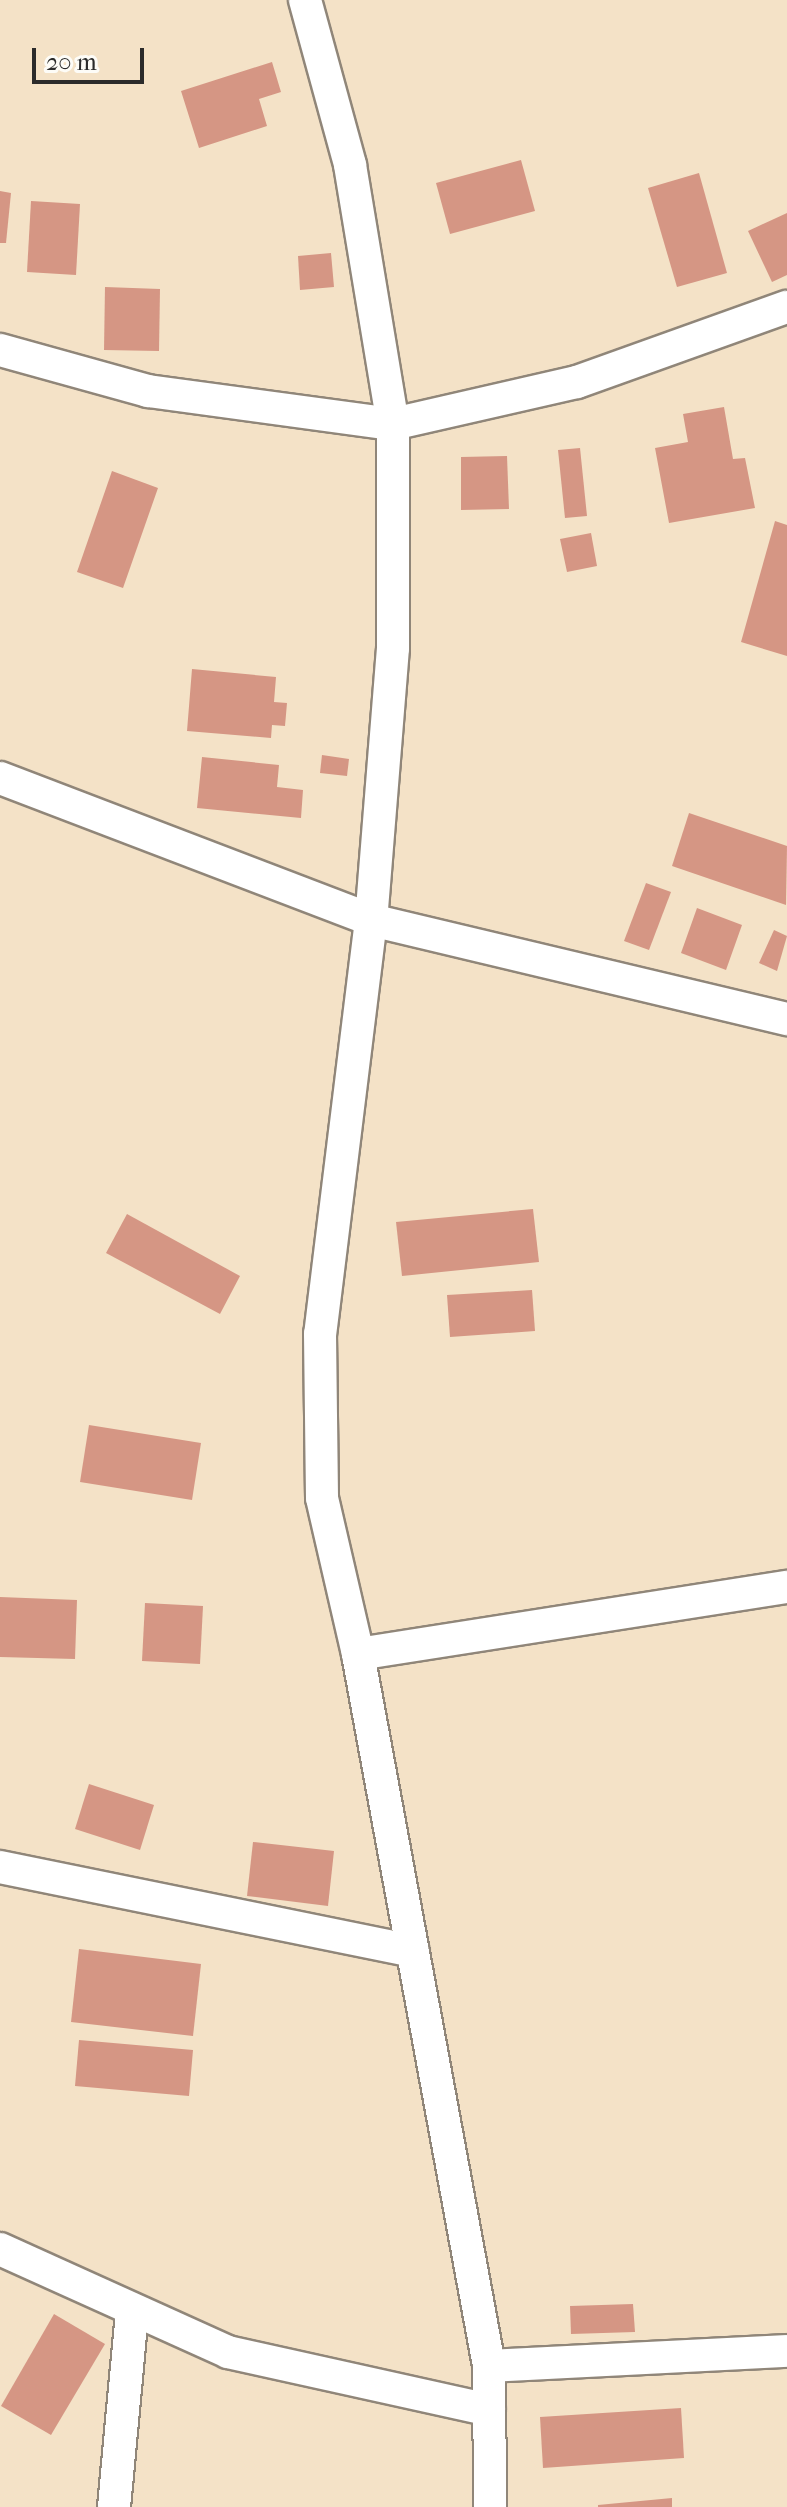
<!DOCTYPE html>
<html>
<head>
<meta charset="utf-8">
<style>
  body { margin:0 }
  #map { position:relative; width:787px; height:2507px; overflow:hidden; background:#f4e2c7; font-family:"IM FELL French Canon",serif }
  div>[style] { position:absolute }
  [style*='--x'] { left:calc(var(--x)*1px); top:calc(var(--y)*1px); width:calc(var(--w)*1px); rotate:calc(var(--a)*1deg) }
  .building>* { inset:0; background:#d59684 }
  .roads { filter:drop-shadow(2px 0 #908679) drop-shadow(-2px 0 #908679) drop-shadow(0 2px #908679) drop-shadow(0 -2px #908679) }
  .street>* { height:32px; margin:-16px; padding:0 16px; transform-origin:16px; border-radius:16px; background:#fff }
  span { translate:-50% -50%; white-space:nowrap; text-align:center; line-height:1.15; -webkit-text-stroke:6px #fdfcf7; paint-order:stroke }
  .scale { position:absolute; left:32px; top:48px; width:112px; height:36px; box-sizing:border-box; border:4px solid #2b2b2b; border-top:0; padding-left:10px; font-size:24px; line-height:28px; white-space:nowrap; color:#2b2b2b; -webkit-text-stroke:6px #fdfcf7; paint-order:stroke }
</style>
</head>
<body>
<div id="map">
  <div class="building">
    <div style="clip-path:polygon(272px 62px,281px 92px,259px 99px,267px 126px,199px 148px,181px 91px)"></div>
    <div style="clip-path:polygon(521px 160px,535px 211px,450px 234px,436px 183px)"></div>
    <div style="clip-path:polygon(699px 173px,727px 273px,677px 287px,648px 188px)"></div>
    <div style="clip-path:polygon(0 191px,11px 193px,6px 243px,0 243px)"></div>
    <div style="clip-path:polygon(31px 201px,80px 204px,76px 275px,27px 272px)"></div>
    <div style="clip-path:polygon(787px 213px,787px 275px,772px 282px,748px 231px)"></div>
    <div style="clip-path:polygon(331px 253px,334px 287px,300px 290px,298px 256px)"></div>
    <div style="clip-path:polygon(105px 287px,160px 289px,159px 351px,104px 350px)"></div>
    <div style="clip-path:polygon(724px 407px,733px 459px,745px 458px,755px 508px,669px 523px,655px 448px,688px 442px,683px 414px)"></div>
    <div style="clip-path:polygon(580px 448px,587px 516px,565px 518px,558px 450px)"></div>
    <div style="clip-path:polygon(507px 456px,509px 509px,461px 510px,461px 457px)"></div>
    <div style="clip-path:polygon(112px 471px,158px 488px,123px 588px,77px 572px)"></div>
    <div style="clip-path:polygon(775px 521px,787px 525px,787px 656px,741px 642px)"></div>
    <div style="clip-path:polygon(591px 533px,597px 566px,567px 572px,560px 539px)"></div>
    <div style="clip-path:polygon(192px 669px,276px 677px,274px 702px,287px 703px,285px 726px,272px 725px,271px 738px,187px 731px)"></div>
    <div style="clip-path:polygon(322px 755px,349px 759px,347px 776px,320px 773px)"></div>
    <div style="clip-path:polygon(202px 757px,279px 765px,277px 787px,303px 790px,301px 818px,197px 808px)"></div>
    <div style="clip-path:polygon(689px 813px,787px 846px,786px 905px,672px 866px)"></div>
    <div style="clip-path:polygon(646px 883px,671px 892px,649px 950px,624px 941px)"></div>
    <div style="clip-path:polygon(697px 908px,742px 925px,726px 970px,681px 953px)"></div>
    <div style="clip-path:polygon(774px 930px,787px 936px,777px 971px,759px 963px)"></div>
    <div style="clip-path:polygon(533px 1209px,539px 1262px,402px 1276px,396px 1222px)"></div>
    <div style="clip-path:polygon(127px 1214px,240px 1276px,220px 1314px,106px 1253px)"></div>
    <div style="clip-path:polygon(532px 1290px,535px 1331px,450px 1337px,447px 1295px)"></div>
    <div style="clip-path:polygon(89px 1425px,201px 1443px,192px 1500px,80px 1482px)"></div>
    <div style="clip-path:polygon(0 1597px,77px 1600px,75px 1659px,0 1657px)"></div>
    <div style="clip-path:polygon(145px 1603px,203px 1606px,200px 1664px,142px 1661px)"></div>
    <div style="clip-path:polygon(89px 1784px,154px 1805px,140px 1850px,75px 1829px)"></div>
    <div style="clip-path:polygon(253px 1842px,334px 1851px,328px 1906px,247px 1896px)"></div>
    <div style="clip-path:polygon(79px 1949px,201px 1964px,193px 2036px,71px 2022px)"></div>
    <div style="clip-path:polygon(79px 2040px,193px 2050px,189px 2096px,75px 2086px)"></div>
    <div style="clip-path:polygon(633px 2304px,635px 2332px,571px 2334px,570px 2306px)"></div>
    <div style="clip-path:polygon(54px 2314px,105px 2344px,51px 2435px,1px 2406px)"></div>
    <div style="clip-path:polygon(681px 2408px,684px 2458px,543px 2468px,540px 2417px)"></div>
    <div style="clip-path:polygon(672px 2498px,672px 2507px,598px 2507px,598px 2505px)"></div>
  </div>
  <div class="roads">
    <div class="street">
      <div style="--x:305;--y:0;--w:171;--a:74.7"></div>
      <div style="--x:350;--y:165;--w:263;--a:80.6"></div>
      <div style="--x:393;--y:424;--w:224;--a:90"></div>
      <div style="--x:393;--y:648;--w:273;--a:94.6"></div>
      <div style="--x:371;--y:920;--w:417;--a:97"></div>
      <div style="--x:320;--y:1334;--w:164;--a:89.3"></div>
      <div style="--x:322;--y:1498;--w:160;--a:77"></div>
      <div style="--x:358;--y:1654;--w:724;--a:79.57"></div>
      <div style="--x:489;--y:2366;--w:141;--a:89.6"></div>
      <div style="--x:0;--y:350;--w:154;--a:15.5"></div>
      <div style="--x:148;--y:391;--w:247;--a:7.7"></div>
      <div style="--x:393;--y:424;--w:189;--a:-12.9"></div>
      <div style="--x:577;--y:382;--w:223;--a:-19.7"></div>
      <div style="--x:0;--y:778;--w:397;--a:20.9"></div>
      <div style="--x:371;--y:920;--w:428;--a:13.4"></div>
      <div style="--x:358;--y:1654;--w:434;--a:-8.9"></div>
      <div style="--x:0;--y:1867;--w:421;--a:11.5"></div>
      <div style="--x:0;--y:2249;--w:250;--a:24.3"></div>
      <div style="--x:228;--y:2352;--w:267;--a:12.5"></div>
      <div style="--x:489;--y:2366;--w:298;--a:-2.9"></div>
      <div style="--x:114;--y:2507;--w:195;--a:-84.7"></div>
    </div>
  </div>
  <div class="scale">20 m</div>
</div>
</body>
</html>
